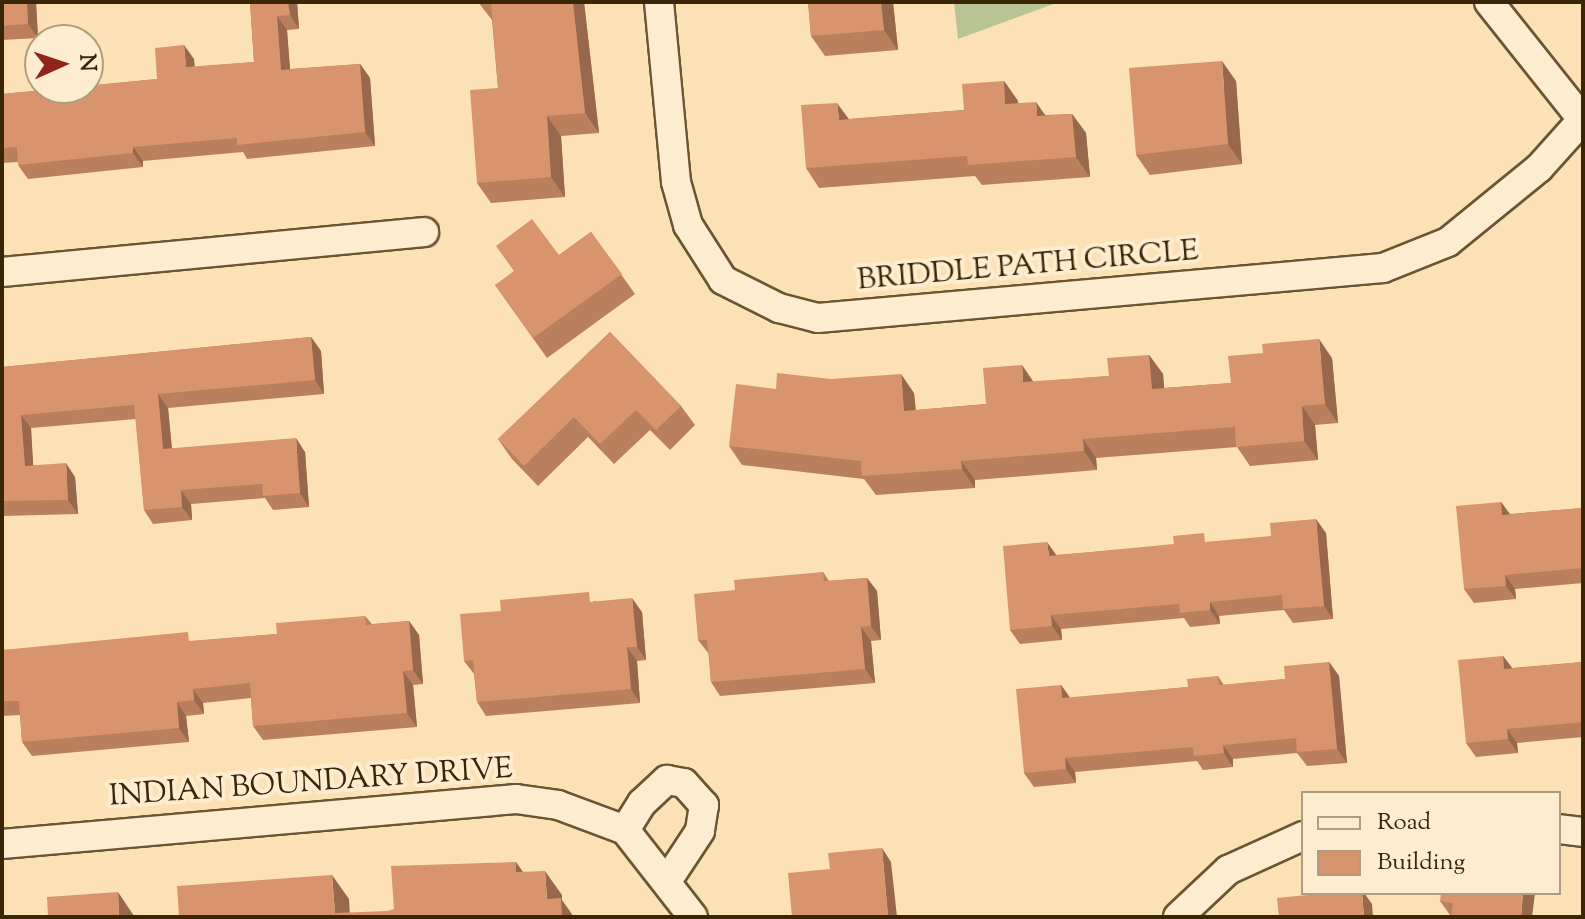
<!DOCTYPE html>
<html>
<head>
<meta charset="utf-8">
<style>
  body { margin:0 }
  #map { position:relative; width:1585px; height:919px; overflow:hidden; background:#fce1b6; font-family:"Sorts Mill Goudy",serif }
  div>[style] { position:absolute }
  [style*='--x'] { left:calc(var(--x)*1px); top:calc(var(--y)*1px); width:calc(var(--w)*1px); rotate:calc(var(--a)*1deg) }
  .green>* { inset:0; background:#b8c493 }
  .roads { filter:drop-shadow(2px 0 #6a5533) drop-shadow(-2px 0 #6a5533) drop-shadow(0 2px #6a5533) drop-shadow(0 -2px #6a5533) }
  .minor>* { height:28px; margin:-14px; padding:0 14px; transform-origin:14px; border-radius:14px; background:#fdecd0 }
  .wall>* { inset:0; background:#ba7f5d }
  .shaded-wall>* { inset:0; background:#97684c }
  .building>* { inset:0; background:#d8946c }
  span { translate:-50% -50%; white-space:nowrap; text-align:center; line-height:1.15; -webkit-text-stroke:8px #fdecd0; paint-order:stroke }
  .street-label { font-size:30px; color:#3a2607 }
  .frame { position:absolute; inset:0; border:4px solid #3a2607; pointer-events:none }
  .legend { position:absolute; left:1301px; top:791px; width:260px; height:104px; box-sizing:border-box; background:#fdecd0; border:2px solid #af9d80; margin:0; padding:10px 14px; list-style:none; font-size:24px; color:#3a2607 }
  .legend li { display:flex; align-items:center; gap:16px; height:40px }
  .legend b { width:40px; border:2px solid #af9d80 }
  .north { position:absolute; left:24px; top:24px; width:80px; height:80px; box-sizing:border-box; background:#fdecd0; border:2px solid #af9d80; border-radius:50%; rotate:87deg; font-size:22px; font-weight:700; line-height:32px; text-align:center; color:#3a2607 }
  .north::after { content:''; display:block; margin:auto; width:28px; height:36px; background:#8f2418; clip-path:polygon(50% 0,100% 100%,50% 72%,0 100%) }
</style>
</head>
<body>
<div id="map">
  <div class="green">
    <div style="clip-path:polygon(954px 2px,1059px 2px,958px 39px)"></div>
  </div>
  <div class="roads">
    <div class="minor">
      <div style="--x:659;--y:2;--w:181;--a:84.6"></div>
      <div style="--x:676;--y:182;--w:45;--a:74.4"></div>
      <div style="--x:688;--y:225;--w:65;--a:57.5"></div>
      <div style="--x:723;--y:280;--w:63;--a:26.6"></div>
      <div style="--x:779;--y:308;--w:40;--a:14.4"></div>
      <div style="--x:818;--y:318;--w:567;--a:-5.06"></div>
      <div style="--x:1383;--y:268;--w:70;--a:-21.8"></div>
      <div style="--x:1448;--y:242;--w:117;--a:-39.1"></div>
      <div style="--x:1539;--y:168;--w:66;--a:-48.1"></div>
      <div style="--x:1489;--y:2;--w:151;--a:51.5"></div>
      <div style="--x:2;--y:272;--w:424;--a:-5.4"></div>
      <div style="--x:1559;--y:829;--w:24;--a:7"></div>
      <div style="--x:625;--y:830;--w:32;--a:-58"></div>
      <div style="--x:642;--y:803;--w:34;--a:-43"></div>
      <div style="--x:667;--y:780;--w:17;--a:10"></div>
      <div style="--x:684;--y:783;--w:30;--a:48"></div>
      <div style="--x:704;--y:805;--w:26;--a:99"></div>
      <div style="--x:700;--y:831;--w:60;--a:123.4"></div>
      <div style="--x:2;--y:844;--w:516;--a:-5"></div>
      <div style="--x:516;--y:799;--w:42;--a:8.1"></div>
      <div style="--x:558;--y:805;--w:72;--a:20.5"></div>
      <div style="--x:625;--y:830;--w:110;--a:52"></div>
      <div style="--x:1178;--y:917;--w:69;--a:-43.2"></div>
      <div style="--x:1228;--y:870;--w:82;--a:-24.4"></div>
    </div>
  </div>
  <div class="wall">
    <div style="clip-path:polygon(2px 2px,36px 2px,38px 38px,2px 40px)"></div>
    <div style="clip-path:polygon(250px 2px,297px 2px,299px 29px,287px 30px,290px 69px,360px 64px,370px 78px,375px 146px,247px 159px,243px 152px,143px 161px,143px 167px,28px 179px,18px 165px,18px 162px,2px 163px,2px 94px,157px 79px,194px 59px,194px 67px,254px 62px)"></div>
    <div style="clip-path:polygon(478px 2px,584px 2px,599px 133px,561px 136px,565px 197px,491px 203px,477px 183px,498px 88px,492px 20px)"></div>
    <div style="clip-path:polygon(808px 2px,893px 2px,898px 50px,825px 56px,811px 36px)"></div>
    <div style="clip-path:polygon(1004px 81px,1018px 101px,1018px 103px,1046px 115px,1072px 114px,1086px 133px,1090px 177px,982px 185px,975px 176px,819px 188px,806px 168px,848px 119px,964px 110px)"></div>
    <div style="clip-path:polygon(1236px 81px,1242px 164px,1150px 175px,1136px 155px)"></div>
    <div style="clip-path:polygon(591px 232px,635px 294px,547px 358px,495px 285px,559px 255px)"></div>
    <div style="clip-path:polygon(610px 332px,681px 406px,695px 425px,670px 450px,650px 430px,614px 464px,588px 437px,538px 486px,512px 459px,498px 439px)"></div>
    <div style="clip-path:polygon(311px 337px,321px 351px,324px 394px,168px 408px,172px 448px,305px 452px,309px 507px,273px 510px,265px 498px,191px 504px,192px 520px,153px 524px,144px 510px,136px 419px,31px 428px,33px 465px,75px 477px,78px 514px,2px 516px,2px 367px)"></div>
    <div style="clip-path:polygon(1149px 355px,1163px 374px,1164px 388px,1231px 383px,1332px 358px,1338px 423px,1315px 425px,1318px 460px,1250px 466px,1237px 447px,1096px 458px,1097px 470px,975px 480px,975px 488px,876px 495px,864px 479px,742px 465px,729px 446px,776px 389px,914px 393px,916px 410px,986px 404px,1033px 382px,1109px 376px)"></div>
    <div style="clip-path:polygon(1501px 502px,1510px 514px,1583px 508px,1583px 583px,1515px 589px,1516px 599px,1474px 603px,1464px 589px)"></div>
    <div style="clip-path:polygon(1326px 533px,1333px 619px,1293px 623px,1284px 610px,1219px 616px,1220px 624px,1190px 627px,1184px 618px,1061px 629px,1062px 640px,1020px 644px,1010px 630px,1056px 555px)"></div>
    <div style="clip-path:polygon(823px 572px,829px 581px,867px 578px,877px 591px,881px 640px,871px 641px,875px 683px,720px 696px,711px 682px,709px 654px,698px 640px,735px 590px)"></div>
    <div style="clip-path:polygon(595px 601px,642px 612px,646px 660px,637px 661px,640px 703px,486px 716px,477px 702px,474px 674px,464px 661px)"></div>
    <div style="clip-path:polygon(365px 616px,372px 624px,409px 621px,419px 635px,423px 684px,413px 685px,417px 727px,263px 740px,253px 726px,251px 698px,203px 703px,204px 714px,186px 716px,189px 742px,32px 756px,22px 742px,20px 715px,2px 716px,2px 650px,195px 641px,277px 634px)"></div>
    <div style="clip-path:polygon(1503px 656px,1512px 668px,1583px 662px,1583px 737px,1517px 743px,1518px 753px,1476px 757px,1466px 743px)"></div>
    <div style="clip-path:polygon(1329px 662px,1339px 676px,1347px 763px,1307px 766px,1297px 753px,1233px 759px,1233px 767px,1203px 770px,1197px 761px,1075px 772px,1076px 783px,1034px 787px,1024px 773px,1061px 685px,1070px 698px,1188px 687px,1218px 676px,1224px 685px,1285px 679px)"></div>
    <div style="clip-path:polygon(1535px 893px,1451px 915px,1450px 915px,1440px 901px)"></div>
  </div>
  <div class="shaded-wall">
    <div style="clip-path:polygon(27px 2px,36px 2px,38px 38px,28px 24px)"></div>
    <div style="clip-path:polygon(288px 2px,297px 2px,299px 29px,290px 15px)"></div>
    <div style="clip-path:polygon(573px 2px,584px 2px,599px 133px,585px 113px)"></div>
    <div style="clip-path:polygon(881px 2px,893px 2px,898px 50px,884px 30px)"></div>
    <div style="clip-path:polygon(277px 16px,287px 30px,291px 84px,281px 70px)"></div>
    <div style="clip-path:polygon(184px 45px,194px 59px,196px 81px,186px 67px)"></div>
    <div style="clip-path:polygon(1222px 61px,1236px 81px,1242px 164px,1228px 144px)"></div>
    <div style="clip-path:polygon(360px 64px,370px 78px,375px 146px,365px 132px)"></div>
    <div style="clip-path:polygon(1004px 81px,1018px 101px,1019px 124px,1005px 104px)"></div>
    <div style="clip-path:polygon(1036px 102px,1050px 122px,1037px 116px)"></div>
    <div style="clip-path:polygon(837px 103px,851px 122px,839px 120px)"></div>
    <div style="clip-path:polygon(1072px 114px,1086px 133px,1090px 177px,1076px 157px)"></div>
    <div style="clip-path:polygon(547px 116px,561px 136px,565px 197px,551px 177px)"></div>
    <div style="clip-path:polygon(133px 147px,143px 161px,143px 167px,133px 153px)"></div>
    <div style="clip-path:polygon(311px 337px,321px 351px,324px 394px,315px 380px)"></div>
    <div style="clip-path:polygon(1319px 339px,1332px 358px,1338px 423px,1325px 404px)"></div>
    <div style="clip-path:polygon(1149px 355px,1163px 374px,1166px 408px,1152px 389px)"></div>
    <div style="clip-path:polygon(1022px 365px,1035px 384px,1023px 382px)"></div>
    <div style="clip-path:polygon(901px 374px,914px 393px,917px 430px,904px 411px)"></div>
    <div style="clip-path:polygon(158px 394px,168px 408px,173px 462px,163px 449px)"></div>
    <div style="clip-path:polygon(1302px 406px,1315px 425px,1318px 460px,1304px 441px)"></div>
    <div style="clip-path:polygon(21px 415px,31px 428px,34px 480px,25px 466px)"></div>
    <div style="clip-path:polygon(296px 438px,305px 452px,309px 507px,300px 493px)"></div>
    <div style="clip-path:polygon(1083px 439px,1096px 458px,1097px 470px,1084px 451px)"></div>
    <div style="clip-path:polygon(961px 461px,975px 480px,975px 488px,962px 469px)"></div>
    <div style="clip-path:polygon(66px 463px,75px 477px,78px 514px,68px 500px)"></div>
    <div style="clip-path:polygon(181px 490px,191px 504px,192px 520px,182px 507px)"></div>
    <div style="clip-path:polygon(1501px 502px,1511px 516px,1502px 515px)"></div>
    <div style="clip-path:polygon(1316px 519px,1326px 533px,1333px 619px,1324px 606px)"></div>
    <div style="clip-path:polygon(1047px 542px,1057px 556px,1049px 556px)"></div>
    <div style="clip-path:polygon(1505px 575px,1515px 589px,1516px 599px,1506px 586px)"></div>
    <div style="clip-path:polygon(867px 578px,877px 591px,881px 640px,871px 626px)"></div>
    <div style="clip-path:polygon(632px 598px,642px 612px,646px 660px,637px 647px)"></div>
    <div style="clip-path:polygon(1210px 602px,1219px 616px,1220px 624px,1210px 610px)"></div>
    <div style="clip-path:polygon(1051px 615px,1061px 629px,1062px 640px,1052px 626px)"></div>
    <div style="clip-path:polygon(409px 621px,419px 635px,423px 684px,413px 670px)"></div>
    <div style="clip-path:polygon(861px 627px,871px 641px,875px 683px,865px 669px)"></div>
    <div style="clip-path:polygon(627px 647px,637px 661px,640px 703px,631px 689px)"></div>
    <div style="clip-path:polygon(1503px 656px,1513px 669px,1504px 669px)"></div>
    <div style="clip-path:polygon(1329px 662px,1339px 676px,1347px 763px,1337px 749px)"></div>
    <div style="clip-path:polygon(403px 671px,413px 685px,417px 727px,407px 713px)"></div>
    <div style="clip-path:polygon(1061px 685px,1071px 699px,1062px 698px)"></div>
    <div style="clip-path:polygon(193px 689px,203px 703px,204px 714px,194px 700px)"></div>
    <div style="clip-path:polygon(177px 702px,186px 716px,189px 742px,179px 728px)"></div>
    <div style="clip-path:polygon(1507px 729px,1517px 743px,1518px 753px,1508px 739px)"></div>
    <div style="clip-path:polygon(1223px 745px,1233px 759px,1233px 767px,1224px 753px)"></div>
    <div style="clip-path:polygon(1065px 758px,1075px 772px,1076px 783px,1066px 769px)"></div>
    <div style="clip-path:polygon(882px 848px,891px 862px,897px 917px,888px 917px)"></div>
    <div style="clip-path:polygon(516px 862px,533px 886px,516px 872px)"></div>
    <div style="clip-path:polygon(545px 871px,562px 895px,562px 900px,574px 917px,559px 917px,547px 899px)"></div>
    <div style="clip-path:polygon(332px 875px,349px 899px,350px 917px,335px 913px)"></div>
    <div style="clip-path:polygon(118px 892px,134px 916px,135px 917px,119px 917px)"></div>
    <div style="clip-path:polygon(1362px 893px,1364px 893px,1372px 904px,1373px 917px,1364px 917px)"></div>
    <div style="clip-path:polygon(1523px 893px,1535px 893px,1532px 917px,1521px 917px)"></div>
  </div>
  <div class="building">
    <div style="clip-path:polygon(2px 2px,27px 2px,28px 24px,2px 26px)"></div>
    <div style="clip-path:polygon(250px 2px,288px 2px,290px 15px,277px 16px,281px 70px,360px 64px,365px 132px,237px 145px,237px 138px,133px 147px,133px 153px,18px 165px,17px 147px,2px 148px,2px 94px,67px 88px,88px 88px,88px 86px,157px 79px,155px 48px,184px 45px,186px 67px,254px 62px)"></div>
    <div style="clip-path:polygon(491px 2px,573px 2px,585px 113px,547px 116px,551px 177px,477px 183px,470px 90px,498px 88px)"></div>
    <div style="clip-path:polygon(808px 2px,881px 2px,884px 30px,811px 36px)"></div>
    <div style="clip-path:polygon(1222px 61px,1228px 144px,1136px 155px,1129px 68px)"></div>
    <div style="clip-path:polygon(1004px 81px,1005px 104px,1036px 102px,1037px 116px,1072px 114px,1076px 157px,968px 165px,967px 156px,806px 168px,801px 105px,837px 103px,839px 120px,964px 110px,962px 84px)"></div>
    <div style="clip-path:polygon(532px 219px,559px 255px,591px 232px,622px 274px,533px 338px,495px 285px,514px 271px,496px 246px)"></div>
    <div style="clip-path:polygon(610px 332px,681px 406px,656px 430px,636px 410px,600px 444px,574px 417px,524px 466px,498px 439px)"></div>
    <div style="clip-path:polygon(311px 337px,315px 380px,158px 394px,163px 449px,296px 438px,300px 493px,263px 496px,262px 484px,181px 490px,182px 507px,144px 510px,134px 405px,21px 415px,25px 466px,66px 463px,68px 500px,2px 501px,2px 367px)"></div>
    <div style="clip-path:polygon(1319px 339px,1325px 404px,1302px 406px,1304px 441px,1236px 447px,1235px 427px,1083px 439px,1084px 451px,961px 461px,962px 469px,862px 476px,861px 461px,729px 446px,736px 384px,776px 389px,777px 373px,831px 379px,901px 374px,904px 411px,986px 404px,983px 368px,1022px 365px,1023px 382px,1109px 376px,1107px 358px,1149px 355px,1152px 389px,1231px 383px,1228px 356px,1263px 353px,1262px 344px)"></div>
    <div style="clip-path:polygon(1501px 502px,1502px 515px,1583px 508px,1583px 568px,1505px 575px,1506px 586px,1464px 589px,1456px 506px)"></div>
    <div style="clip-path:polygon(1316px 519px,1324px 606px,1283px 609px,1282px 595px,1210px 602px,1210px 610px,1180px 613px,1179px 604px,1051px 615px,1052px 626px,1010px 630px,1003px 546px,1047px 542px,1049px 556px,1174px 544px,1173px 536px,1204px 533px,1205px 542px,1271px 536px,1270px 523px)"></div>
    <div style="clip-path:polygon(823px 572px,824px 581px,867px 578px,871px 626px,861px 627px,865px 669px,711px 682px,707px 640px,698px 640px,694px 594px,735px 590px,734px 580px)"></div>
    <div style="clip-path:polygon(589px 592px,590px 602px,632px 598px,637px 647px,627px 647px,631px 689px,477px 702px,473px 660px,464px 661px,460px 614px,501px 611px,500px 600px)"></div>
    <div style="clip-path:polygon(365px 616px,366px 625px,409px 621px,413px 670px,403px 671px,407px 713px,253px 726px,250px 683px,193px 689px,194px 700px,177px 702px,179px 728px,22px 742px,19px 701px,2px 701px,2px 650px,188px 632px,189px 641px,277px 634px,276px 623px)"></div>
    <div style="clip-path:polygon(1503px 656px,1504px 669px,1583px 662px,1583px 722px,1507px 729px,1508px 739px,1466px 743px,1458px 660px)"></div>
    <div style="clip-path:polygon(1329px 662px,1337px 749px,1297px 752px,1296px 738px,1223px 745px,1224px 753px,1194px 756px,1193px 747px,1065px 758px,1066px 769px,1024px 773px,1016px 689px,1061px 685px,1062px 698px,1188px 687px,1187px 679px,1218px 676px,1219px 685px,1285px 679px,1284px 666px)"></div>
    <div style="clip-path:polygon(882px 848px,888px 917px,792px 917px,788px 873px,830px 869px,828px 853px)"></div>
    <div style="clip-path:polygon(516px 862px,516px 872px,545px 871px,547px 899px,561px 898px,562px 917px,179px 917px,177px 886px,332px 875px,335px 913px,387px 911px,394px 909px,391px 866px)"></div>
    <div style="clip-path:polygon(118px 892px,119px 917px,48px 917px,47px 897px)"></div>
    <div style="clip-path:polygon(1329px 893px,1362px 893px,1364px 917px,1279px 917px,1277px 898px)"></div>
    <div style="clip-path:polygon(1441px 893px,1523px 893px,1521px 917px,1451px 917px,1453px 903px,1440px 901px)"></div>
  </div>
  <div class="street-label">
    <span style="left:1028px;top:267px;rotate:-5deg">BRIDDLE PATH CIRCLE</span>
    <span style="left:311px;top:784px;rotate:-4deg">INDIAN BOUNDARY DRIVE</span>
  </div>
  <div class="frame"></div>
  <ul class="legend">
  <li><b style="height:10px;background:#fdecd0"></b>Road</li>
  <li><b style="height:22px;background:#d8946c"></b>Building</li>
  </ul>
  <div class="north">N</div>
</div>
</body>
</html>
